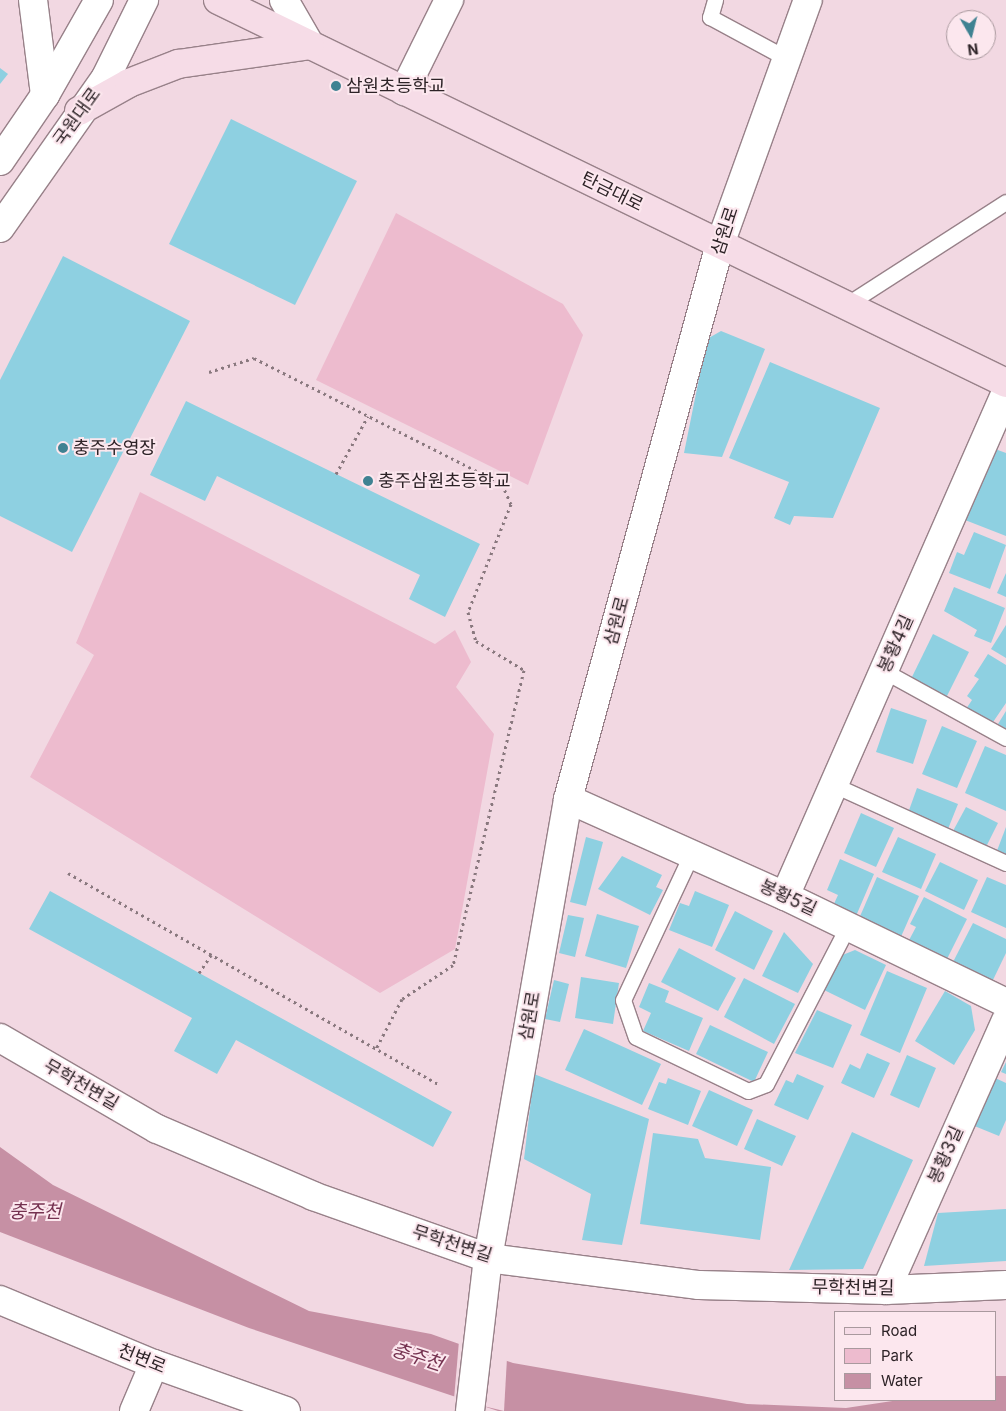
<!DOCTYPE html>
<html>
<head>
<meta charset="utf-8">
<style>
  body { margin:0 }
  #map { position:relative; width:1006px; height:1411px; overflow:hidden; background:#f2d8e2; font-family:Inter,"Noto Sans KR",sans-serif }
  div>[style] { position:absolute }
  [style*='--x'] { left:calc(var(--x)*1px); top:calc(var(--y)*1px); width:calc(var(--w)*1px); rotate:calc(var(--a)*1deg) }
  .green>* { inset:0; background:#edbbce }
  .water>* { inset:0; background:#c690a4 }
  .pier>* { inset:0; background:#f2d8e2 }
  .building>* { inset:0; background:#8ed0e1 }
  .path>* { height:3px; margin-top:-1.5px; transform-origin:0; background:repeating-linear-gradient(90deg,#89787e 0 2.5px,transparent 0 6.5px) }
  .roads { filter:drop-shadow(1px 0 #988189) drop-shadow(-1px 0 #988189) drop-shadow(0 1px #988189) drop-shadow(0 -1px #988189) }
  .service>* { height:15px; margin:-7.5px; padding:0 7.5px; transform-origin:7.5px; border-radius:7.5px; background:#fff }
  .minor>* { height:28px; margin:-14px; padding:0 14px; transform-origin:14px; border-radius:14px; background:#fff }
  .tertiary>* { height:28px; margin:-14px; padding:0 14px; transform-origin:14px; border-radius:14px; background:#fff }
  .secondary>* { height:28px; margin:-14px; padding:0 14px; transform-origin:14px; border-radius:14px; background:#f6dce7 }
  .dots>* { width:14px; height:14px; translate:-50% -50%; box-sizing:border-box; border:2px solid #fce7ee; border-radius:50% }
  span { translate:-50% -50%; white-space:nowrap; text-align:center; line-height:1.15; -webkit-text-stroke:4px #fce7ee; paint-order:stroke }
  .poi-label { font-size:18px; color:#2d2327 }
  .left { translate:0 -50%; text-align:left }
  .street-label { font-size:18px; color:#2d2327 }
  .water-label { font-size:19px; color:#753250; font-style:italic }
  .legend { position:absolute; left:834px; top:1311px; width:162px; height:90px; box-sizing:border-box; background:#fce7ee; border:1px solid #a9999e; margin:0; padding:6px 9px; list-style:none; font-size:15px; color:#2d2327 }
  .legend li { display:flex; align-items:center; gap:10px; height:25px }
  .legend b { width:25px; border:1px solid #a9999e }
  .north { position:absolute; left:946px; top:10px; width:50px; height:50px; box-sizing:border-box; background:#fce7ee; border:1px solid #a9999e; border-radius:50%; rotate:172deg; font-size:14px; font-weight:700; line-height:20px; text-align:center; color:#2d2327 }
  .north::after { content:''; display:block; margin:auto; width:18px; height:22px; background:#3f8292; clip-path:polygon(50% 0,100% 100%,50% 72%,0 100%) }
</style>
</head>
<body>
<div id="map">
  <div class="green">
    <div style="clip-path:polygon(396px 213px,563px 304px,583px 335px,528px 485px,316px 380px)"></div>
    <div style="clip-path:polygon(140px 492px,435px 644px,455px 630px,471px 662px,456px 687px,494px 734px,455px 949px,380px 993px,30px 777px,94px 655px,76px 643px)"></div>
  </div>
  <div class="water">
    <div style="clip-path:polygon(0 1147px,53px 1185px,309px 1311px,431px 1334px,513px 1363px,747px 1404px,846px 1408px,899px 1400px,995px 1400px,995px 1376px,1006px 1376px,1006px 1411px,498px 1411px,249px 1328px,0 1232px)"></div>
  </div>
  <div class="pier">
    <div style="clip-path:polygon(459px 1341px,507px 1358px,504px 1411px,454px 1399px)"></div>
  </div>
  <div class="building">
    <div style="clip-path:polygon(0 68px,8px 74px,0 84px)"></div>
    <div style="clip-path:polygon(231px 119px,357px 181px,295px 305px,169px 244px)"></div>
    <div style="clip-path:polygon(63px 256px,190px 321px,72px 552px,0 516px,0 380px)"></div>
    <div style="clip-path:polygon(721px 331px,765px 349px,722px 457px,684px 453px,707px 339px)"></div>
    <div style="clip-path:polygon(770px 362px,880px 408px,833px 518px,794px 516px,790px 525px,774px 518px,789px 482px,729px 458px)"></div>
    <div style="clip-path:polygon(186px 401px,480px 544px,445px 617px,409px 599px,420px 575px,217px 476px,205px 501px,150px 475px)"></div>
    <div style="clip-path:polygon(995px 449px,1006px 453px,1006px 536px,965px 520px)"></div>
    <div style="clip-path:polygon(974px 532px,1006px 545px,990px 589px,949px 573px,957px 552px,964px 555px)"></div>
    <div style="clip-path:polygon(1006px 573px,1006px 597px,997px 593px)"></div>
    <div style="clip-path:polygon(954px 587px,1005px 608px,991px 643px,974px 636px,977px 630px,944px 611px)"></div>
    <div style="clip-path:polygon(1006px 625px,1006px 658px,991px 649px)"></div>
    <div style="clip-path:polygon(933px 634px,969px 652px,946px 698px,910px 681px)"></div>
    <div style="clip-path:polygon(988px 654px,1006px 665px,1006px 703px,991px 725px,966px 709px,972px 700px,967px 696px,979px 679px,974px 676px)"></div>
    <div style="clip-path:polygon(891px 708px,927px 720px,913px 764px,876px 752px)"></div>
    <div style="clip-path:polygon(1006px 711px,1006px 729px,998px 724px)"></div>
    <div style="clip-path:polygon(942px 726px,977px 741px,957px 788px,922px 774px)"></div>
    <div style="clip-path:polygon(985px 746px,1006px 755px,1006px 811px,965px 793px)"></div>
    <div style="clip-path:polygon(917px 788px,958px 804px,948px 829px,908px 813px)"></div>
    <div style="clip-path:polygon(966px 807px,998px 823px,986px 847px,953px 831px)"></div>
    <div style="clip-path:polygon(861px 813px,894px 828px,876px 867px,844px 853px)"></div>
    <div style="clip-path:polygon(1006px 827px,1006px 860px,995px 856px)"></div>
    <div style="clip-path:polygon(586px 837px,603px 842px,586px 906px,570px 902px)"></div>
    <div style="clip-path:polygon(898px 837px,936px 854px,921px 889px,882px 872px)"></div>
    <div style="clip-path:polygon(622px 856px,662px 875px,656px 887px,663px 890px,650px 915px,598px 889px)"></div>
    <div style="clip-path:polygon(840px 859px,874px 874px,856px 916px,833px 906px,838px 895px,827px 890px)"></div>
    <div style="clip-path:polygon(940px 862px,978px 880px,964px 910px,925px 891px)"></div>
    <div style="clip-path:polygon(877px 877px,919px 896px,900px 939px,858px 921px)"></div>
    <div style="clip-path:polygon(987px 877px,1006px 885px,1006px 928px,971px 912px)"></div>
    <div style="clip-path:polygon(50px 891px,452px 1112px,433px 1147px,236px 1040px,217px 1074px,174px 1051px,192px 1018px,29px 929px)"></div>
    <div style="clip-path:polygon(695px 891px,729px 905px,712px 947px,669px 930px,680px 903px,689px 906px)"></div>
    <div style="clip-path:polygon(924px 897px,967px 919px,945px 963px,907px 944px,916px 927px,910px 924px)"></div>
    <div style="clip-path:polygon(735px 911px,773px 931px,754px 970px,715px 950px)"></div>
    <div style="clip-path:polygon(597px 914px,639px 926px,626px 968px,585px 956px)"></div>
    <div style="clip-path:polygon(568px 915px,584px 918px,575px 957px,559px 953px)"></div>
    <div style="clip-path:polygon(973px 923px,1006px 939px,1006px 953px,992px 982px,953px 962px)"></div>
    <div style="clip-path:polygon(784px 932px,813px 964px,798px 993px,762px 976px)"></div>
    <div style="clip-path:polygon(679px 948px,736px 978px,718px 1011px,661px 982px)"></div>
    <div style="clip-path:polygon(855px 950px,886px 965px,865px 1010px,824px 990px,840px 956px)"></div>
    <div style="clip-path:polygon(887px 971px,927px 988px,900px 1053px,860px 1035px)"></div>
    <div style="clip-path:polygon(581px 977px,619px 983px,613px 1024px,575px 1018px)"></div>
    <div style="clip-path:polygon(744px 978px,795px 1004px,774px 1044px,724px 1017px)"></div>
    <div style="clip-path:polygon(554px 980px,569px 984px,560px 1022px,545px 1019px)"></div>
    <div style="clip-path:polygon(649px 983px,669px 991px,665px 1002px,703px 1018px,689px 1051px,643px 1031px,651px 1013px,639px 1007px)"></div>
    <div style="clip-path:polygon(945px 991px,971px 1006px,975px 1030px,954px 1065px,915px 1041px)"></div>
    <div style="clip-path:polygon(817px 1010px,852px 1025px,833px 1068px,795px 1053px)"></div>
    <div style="clip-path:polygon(710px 1025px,768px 1052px,754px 1082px,696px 1054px)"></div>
    <div style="clip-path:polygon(584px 1029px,661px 1064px,642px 1105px,565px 1070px)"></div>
    <div style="clip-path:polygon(867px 1053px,890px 1063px,874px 1098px,841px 1083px,850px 1064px,860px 1069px)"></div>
    <div style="clip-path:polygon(907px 1055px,936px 1068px,919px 1108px,890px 1095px)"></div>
    <div style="clip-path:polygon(1006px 1062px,1006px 1074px,1001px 1072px)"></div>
    <div style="clip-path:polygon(534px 1074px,649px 1119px,622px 1245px,582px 1240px,591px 1194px,524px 1159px)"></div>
    <div style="clip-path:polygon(797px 1074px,824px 1086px,808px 1120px,774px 1105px,786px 1080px,793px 1083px)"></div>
    <div style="clip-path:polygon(993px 1077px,1006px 1083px,1006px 1120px,999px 1136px,972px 1125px)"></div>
    <div style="clip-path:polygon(668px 1078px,701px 1091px,688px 1125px,648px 1109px,659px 1082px,666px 1084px)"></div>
    <div style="clip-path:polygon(709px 1090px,753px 1110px,737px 1146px,692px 1126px)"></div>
    <div style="clip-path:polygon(757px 1119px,796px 1136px,782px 1166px,744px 1149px)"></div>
    <div style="clip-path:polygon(852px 1132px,913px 1160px,863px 1269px,789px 1270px)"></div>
    <div style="clip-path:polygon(653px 1133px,698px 1139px,705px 1158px,771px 1167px,760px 1240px,640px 1224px)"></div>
    <div style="clip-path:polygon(1006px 1209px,1006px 1261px,924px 1266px,938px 1213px)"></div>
  </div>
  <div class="path">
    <div style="--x:209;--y:372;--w:47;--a:-17.3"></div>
    <div style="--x:254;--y:358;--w:278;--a:26.9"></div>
    <div style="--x:502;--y:484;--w:22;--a:66"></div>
    <div style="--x:511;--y:504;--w:116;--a:111.7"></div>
    <div style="--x:468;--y:612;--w:30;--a:75"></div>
    <div style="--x:476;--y:641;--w:56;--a:31.1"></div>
    <div style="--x:524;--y:670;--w:303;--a:103.5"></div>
    <div style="--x:453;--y:965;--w:61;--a:146.3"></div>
    <div style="--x:402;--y:999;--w:56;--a:117.5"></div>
    <div style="--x:336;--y:474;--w:66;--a:-61.1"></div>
    <div style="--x:68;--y:873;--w:427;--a:29.7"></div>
    <div style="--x:199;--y:973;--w:22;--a:-56"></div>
  </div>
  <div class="roads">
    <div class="service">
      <div style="--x:715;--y:0;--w:18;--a:106"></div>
      <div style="--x:710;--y:17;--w:86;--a:28.3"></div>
      <div style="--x:846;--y:305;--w:190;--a:-32.8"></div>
      <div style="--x:884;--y:671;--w:139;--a:28.8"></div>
      <div style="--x:834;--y:785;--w:189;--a:24.4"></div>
      <div style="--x:691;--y:855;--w:160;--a:115.1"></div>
      <div style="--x:623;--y:1000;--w:39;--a:71"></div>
      <div style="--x:636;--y:1037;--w:124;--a:25.7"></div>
      <div style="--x:748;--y:1091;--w:19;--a:-21"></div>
      <div style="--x:766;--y:1084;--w:178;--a:-62.6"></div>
    </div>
    <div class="minor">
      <div style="--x:404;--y:91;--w:102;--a:-63.7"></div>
      <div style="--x:568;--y:799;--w:238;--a:24.1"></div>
      <div style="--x:785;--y:896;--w:246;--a:25.8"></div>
      <div style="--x:785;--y:896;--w:550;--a:-66.32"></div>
      <div style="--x:0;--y:1038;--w:181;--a:30.1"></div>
      <div style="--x:157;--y:1129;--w:170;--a:23.2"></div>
      <div style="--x:313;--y:1196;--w:186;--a:19.5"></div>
      <div style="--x:488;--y:1258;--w:213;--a:7.3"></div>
      <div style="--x:699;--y:1285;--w:187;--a:1.5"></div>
      <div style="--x:886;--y:1290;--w:120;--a:-2.4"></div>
      <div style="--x:886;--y:1290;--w:295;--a:-66"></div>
      <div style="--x:0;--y:1300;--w:167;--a:22.6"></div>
      <div style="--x:154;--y:1364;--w:140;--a:19.6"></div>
      <div style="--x:134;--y:1411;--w:51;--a:-66.9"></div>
      <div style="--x:470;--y:1411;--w:154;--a:-83.3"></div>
      <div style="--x:488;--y:1258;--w:466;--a:-80.1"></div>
      <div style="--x:568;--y:799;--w:575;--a:-74.68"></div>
      <div style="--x:720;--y:244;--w:259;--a:-70.2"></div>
    </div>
    <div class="tertiary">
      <div style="--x:33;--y:0;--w:96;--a:82.8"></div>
      <div style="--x:284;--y:0;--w:52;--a:60"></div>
      <div style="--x:0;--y:161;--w:80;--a:-55.7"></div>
      <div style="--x:45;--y:95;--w:109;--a:-60.4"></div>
      <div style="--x:0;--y:228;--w:184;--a:-54.9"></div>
      <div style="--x:106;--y:77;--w:86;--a:-63.7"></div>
    </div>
    <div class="secondary">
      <div style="--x:218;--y:0;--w:876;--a:25.92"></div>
      <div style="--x:79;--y:111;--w:57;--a:-29.2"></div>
      <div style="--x:129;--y:83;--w:53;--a:-21.2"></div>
      <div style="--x:178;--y:64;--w:133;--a:-8.2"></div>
    </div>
  </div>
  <div class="dots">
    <div style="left:336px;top:86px;background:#3f8292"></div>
    <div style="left:63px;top:448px;background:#3f8292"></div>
    <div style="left:368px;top:481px;background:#3f8292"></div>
  </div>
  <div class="poi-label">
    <span class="left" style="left:346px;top:86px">삼원초등학교</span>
    <span class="left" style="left:73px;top:448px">충주수영장</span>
    <span class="left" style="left:378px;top:481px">충주삼원초등학교</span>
  </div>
  <div class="street-label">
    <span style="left:77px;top:117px;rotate:-54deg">국원대로</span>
    <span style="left:612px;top:192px;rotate:26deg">탄금대로</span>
    <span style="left:725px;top:231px;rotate:-72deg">삼원로</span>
    <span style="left:617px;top:621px;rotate:-75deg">삼원로</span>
    <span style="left:896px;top:644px;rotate:-66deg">봉황4길</span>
    <span style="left:788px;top:898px;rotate:25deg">봉황5길</span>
    <span style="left:530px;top:1016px;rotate:-80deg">삼원로</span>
    <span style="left:81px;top:1085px;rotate:30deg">무학천변길</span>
    <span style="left:946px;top:1155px;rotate:-66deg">봉황3길</span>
    <span style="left:452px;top:1244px;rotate:18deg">무학천변길</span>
    <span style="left:853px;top:1288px;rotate:1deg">무학천변길</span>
    <span style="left:142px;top:1359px;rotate:22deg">천변로</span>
  </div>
  <div class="water-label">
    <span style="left:35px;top:1212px">충주천</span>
    <span style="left:417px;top:1357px;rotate:18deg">충주천</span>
  </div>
  <ul class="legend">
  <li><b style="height:6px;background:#f6dce7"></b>Road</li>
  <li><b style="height:14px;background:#edbbce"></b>Park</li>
  <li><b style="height:14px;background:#c690a4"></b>Water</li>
  </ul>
  <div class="north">N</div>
</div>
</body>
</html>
